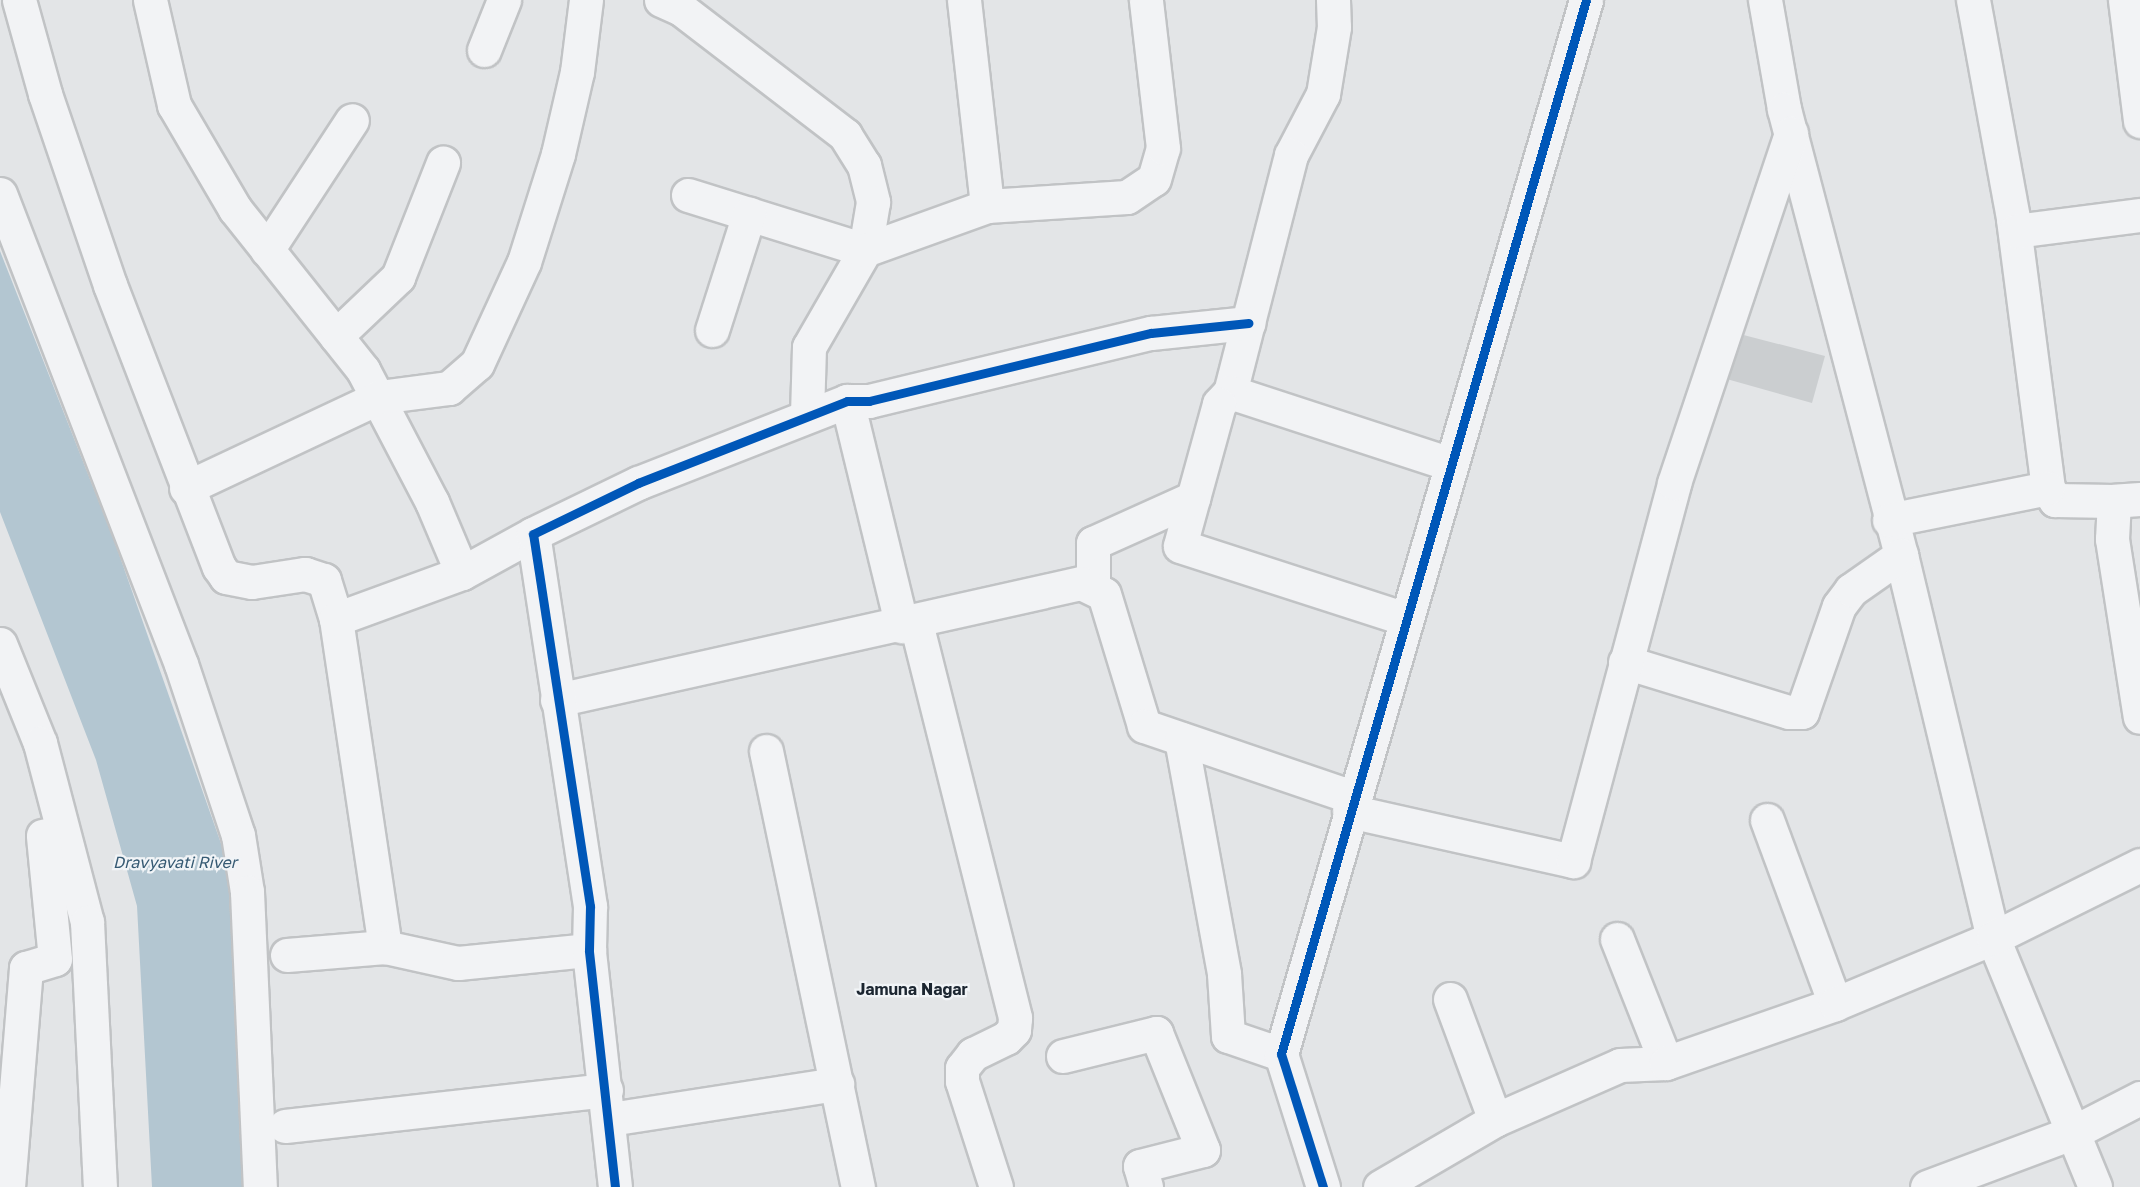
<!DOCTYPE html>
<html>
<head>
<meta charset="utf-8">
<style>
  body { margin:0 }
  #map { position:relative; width:2140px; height:1187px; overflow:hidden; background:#e3e5e7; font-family:"Golos Text",sans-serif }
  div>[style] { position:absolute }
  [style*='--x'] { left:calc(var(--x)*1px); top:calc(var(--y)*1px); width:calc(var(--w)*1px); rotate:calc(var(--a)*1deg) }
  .water>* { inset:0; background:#b3c6d1 }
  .building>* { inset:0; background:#cbced0 }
  .roads { filter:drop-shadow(2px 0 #c1c3c5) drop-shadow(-2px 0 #c1c3c5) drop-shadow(0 2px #c1c3c5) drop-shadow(0 -2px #c1c3c5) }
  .street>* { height:33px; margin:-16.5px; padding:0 16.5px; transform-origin:16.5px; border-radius:16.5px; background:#f2f3f5 }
  .cycleway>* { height:9px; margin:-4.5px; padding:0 4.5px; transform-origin:4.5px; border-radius:4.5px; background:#0057b8 }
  span { translate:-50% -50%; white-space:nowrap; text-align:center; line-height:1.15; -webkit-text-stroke:4.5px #f1f4f7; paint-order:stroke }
  .water-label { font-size:16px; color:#365a73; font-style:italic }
  .neighbourhood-label { font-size:16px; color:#1c2631; font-weight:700 }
</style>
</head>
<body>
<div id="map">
  <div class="water">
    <div style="clip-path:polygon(0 251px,114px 540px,224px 852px,241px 974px,247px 1187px,152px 1187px,137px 906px,96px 760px,0 512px)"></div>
  </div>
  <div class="building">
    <div style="clip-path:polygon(1732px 332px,1825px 356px,1812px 403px,1716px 376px)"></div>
  </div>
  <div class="roads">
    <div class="street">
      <div style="--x:19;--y:0;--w:98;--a:74.5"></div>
      <div style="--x:45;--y:94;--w:202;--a:71.2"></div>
      <div style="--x:110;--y:285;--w:302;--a:68.9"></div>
      <div style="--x:219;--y:567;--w:12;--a:55"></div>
      <div style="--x:226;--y:577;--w:26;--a:11"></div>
      <div style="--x:252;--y:582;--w:54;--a:-8.6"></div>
      <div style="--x:305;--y:574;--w:20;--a:18"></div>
      <div style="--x:324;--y:580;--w:41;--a:72.9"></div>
      <div style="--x:336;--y:619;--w:332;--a:81.5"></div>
      <div style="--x:150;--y:0;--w:108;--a:77.1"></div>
      <div style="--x:174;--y:105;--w:121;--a:59.6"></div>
      <div style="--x:235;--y:209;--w:206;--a:51.5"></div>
      <div style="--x:363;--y:370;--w:149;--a:62.4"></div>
      <div style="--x:432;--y:502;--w:77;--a:67.1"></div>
      <div style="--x:462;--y:573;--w:81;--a:-28.8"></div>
      <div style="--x:661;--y:0;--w:22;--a:24"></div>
      <div style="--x:681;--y:9;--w:207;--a:37.5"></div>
      <div style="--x:845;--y:135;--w:36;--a:58"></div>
      <div style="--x:864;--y:165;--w:38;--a:76"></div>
      <div style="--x:873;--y:202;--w:49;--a:99.5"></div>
      <div style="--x:865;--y:250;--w:112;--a:120"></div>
      <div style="--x:809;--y:347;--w:68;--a:91.7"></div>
      <div style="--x:964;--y:0;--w:207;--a:83.6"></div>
      <div style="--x:987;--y:206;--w:140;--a:-3.7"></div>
      <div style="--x:1127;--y:197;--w:32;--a:-34"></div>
      <div style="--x:1154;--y:179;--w:32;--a:-74"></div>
      <div style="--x:1163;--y:148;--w:149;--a:-96.6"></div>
      <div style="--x:1333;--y:0;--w:27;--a:88"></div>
      <div style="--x:1334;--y:27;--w:68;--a:99.3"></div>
      <div style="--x:1323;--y:94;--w:69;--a:117.7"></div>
      <div style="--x:1291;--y:155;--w:245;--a:104.4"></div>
      <div style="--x:1230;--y:392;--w:231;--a:18.1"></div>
      <div style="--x:1765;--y:0;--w:111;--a:80.1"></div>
      <div style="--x:1784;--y:109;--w:461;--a:75.3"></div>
      <div style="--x:1901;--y:555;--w:394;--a:76.5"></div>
      <div style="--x:1993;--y:938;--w:269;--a:67.7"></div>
      <div style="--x:1973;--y:0;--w:223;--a:79.6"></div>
      <div style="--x:2013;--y:219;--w:271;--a:82.6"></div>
      <div style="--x:2048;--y:488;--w:14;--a:60"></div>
      <div style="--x:2055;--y:500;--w:59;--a:1"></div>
      <div style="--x:2125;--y:0;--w:122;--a:82.9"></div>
      <div style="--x:484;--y:50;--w:54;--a:-68.2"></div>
      <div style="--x:0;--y:194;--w:504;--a:68.94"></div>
      <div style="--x:181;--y:664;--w:180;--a:71.6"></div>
      <div style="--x:238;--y:835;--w:58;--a:81"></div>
      <div style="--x:247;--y:892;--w:295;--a:87.5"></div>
      <div style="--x:688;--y:195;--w:185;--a:17.3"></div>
      <div style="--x:865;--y:250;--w:130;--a:-19.8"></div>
      <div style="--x:2015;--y:231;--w:126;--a:-7.3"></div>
      <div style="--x:267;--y:250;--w:155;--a:-56.8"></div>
      <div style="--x:712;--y:330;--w:122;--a:-72.3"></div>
      <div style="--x:336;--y:336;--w:86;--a:-43.6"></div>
      <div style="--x:398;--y:277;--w:123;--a:-68.5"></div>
      <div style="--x:1230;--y:392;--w:16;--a:133"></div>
      <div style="--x:1219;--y:404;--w:147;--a:105.4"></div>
      <div style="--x:1180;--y:546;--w:237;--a:17.9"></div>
      <div style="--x:847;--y:401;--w:232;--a:76.3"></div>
      <div style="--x:186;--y:488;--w:213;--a:-25.2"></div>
      <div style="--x:379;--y:397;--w:71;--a:-7.3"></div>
      <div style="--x:449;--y:388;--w:37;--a:-41"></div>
      <div style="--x:477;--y:364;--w:112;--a:-65.3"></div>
      <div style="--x:524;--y:262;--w:113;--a:-72.5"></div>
      <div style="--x:558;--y:154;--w:84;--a:-77"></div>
      <div style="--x:577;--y:72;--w:73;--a:-82.9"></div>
      <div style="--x:2140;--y:499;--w:26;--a:176"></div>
      <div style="--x:2114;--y:501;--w:38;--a:93"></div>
      <div style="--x:2112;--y:539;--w:180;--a:81.1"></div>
      <div style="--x:1889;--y:520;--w:162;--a:-11.4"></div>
      <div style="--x:1093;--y:586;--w:43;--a:-90"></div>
      <div style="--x:1093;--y:543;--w:110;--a:-24.2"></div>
      <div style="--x:336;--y:619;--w:134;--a:-20.1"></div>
      <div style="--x:916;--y:623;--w:407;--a:75.9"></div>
      <div style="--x:1015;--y:1018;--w:12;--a:95"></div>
      <div style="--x:1014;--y:1030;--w:11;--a:135"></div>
      <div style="--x:1006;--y:1038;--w:37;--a:154"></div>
      <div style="--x:973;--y:1054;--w:18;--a:128"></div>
      <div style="--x:962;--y:1068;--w:13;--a:90"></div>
      <div style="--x:962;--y:1081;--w:111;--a:72.2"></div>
      <div style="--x:0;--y:644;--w:107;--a:68"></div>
      <div style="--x:40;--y:743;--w:185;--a:75.3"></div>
      <div style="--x:87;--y:922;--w:265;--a:87.2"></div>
      <div style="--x:1625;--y:662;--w:171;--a:17"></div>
      <div style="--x:1789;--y:712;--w:13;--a:0"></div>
      <div style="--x:1802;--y:712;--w:112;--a:-70.8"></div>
      <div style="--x:1839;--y:606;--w:20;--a:-53"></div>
      <div style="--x:1851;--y:590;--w:61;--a:-35"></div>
      <div style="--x:557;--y:700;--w:537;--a:-12.59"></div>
      <div style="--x:1081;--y:583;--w:25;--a:26"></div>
      <div style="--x:1104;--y:594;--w:138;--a:73.1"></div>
      <div style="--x:1144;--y:726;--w:221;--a:18.8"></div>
      <div style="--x:1181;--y:739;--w:239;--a:79.6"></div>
      <div style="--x:1224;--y:974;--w:62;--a:86.3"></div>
      <div style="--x:1228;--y:1036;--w:56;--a:18.8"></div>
      <div style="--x:766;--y:751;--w:446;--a:78.1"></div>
      <div style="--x:1349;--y:811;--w:230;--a:12.6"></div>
      <div style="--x:1573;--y:861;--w:391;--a:-75"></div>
      <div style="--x:1674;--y:483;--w:369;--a:-71.5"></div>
      <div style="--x:1767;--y:820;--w:196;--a:69.7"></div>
      <div style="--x:1617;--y:939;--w:133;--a:68.4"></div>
      <div style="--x:287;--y:955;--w:98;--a:-4.7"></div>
      <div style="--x:385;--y:947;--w:75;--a:12.4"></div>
      <div style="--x:458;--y:963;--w:132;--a:-5.7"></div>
      <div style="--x:1450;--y:999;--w:129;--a:69.6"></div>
      <div style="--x:1063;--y:1056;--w:96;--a:-13.9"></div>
      <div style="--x:1156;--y:1033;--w:126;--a:68.1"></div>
      <div style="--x:1203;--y:1150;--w:65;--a:165.7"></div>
      <div style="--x:1140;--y:1166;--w:22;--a:74"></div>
      <div style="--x:610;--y:1119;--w:230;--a:-8.8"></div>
      <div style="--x:285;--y:1126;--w:323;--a:-6.4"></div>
      <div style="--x:8;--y:1187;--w:220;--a:-85.3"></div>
      <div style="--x:26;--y:968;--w:30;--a:-17"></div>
      <div style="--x:55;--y:959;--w:124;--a:-95.6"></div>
      <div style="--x:615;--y:1187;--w:238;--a:-96.3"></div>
      <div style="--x:589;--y:950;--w:44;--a:-88.7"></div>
      <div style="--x:590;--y:906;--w:376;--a:-98.7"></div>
      <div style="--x:533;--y:534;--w:117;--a:-25.9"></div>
      <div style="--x:638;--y:483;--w:225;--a:-21.4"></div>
      <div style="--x:847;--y:401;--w:22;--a:0"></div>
      <div style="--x:869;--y:401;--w:290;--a:-13.6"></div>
      <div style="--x:1151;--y:333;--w:98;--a:-5.9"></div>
      <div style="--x:1323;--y:1187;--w:139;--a:-107.5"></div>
      <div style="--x:1281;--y:1054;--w:1097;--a:-73.86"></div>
      <div style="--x:1380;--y:1187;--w:133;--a:-30.2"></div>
      <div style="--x:1495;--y:1120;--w:137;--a:-23.7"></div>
      <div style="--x:1620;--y:1065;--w:46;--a:-2.5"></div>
      <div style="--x:1666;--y:1063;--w:179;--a:-19.2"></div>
      <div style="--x:1835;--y:1004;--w:171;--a:-22.7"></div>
      <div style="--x:1993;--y:938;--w:164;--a:-26.4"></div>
      <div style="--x:1927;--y:1187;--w:157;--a:-20.5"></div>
      <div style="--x:2074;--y:1132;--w:74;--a:-27.3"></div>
    </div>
  </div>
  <div class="cycleway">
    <div style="--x:615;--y:1187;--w:238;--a:-96.3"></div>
    <div style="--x:589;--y:950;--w:44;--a:-88.7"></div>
    <div style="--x:590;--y:906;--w:376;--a:-98.7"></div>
    <div style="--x:533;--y:534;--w:117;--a:-25.9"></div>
    <div style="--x:638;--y:483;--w:225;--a:-21.4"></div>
    <div style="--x:847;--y:401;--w:22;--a:0"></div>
    <div style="--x:869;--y:401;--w:290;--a:-13.6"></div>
    <div style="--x:1151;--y:333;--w:98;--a:-5.9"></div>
    <div style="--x:1323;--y:1187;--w:139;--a:-107.5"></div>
    <div style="--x:1281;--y:1054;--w:1097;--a:-73.86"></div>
  </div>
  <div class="water-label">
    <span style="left:175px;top:862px">Dravyavati River</span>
  </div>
  <div class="neighbourhood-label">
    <span style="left:912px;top:989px">Jamuna Nagar</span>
  </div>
</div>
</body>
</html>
